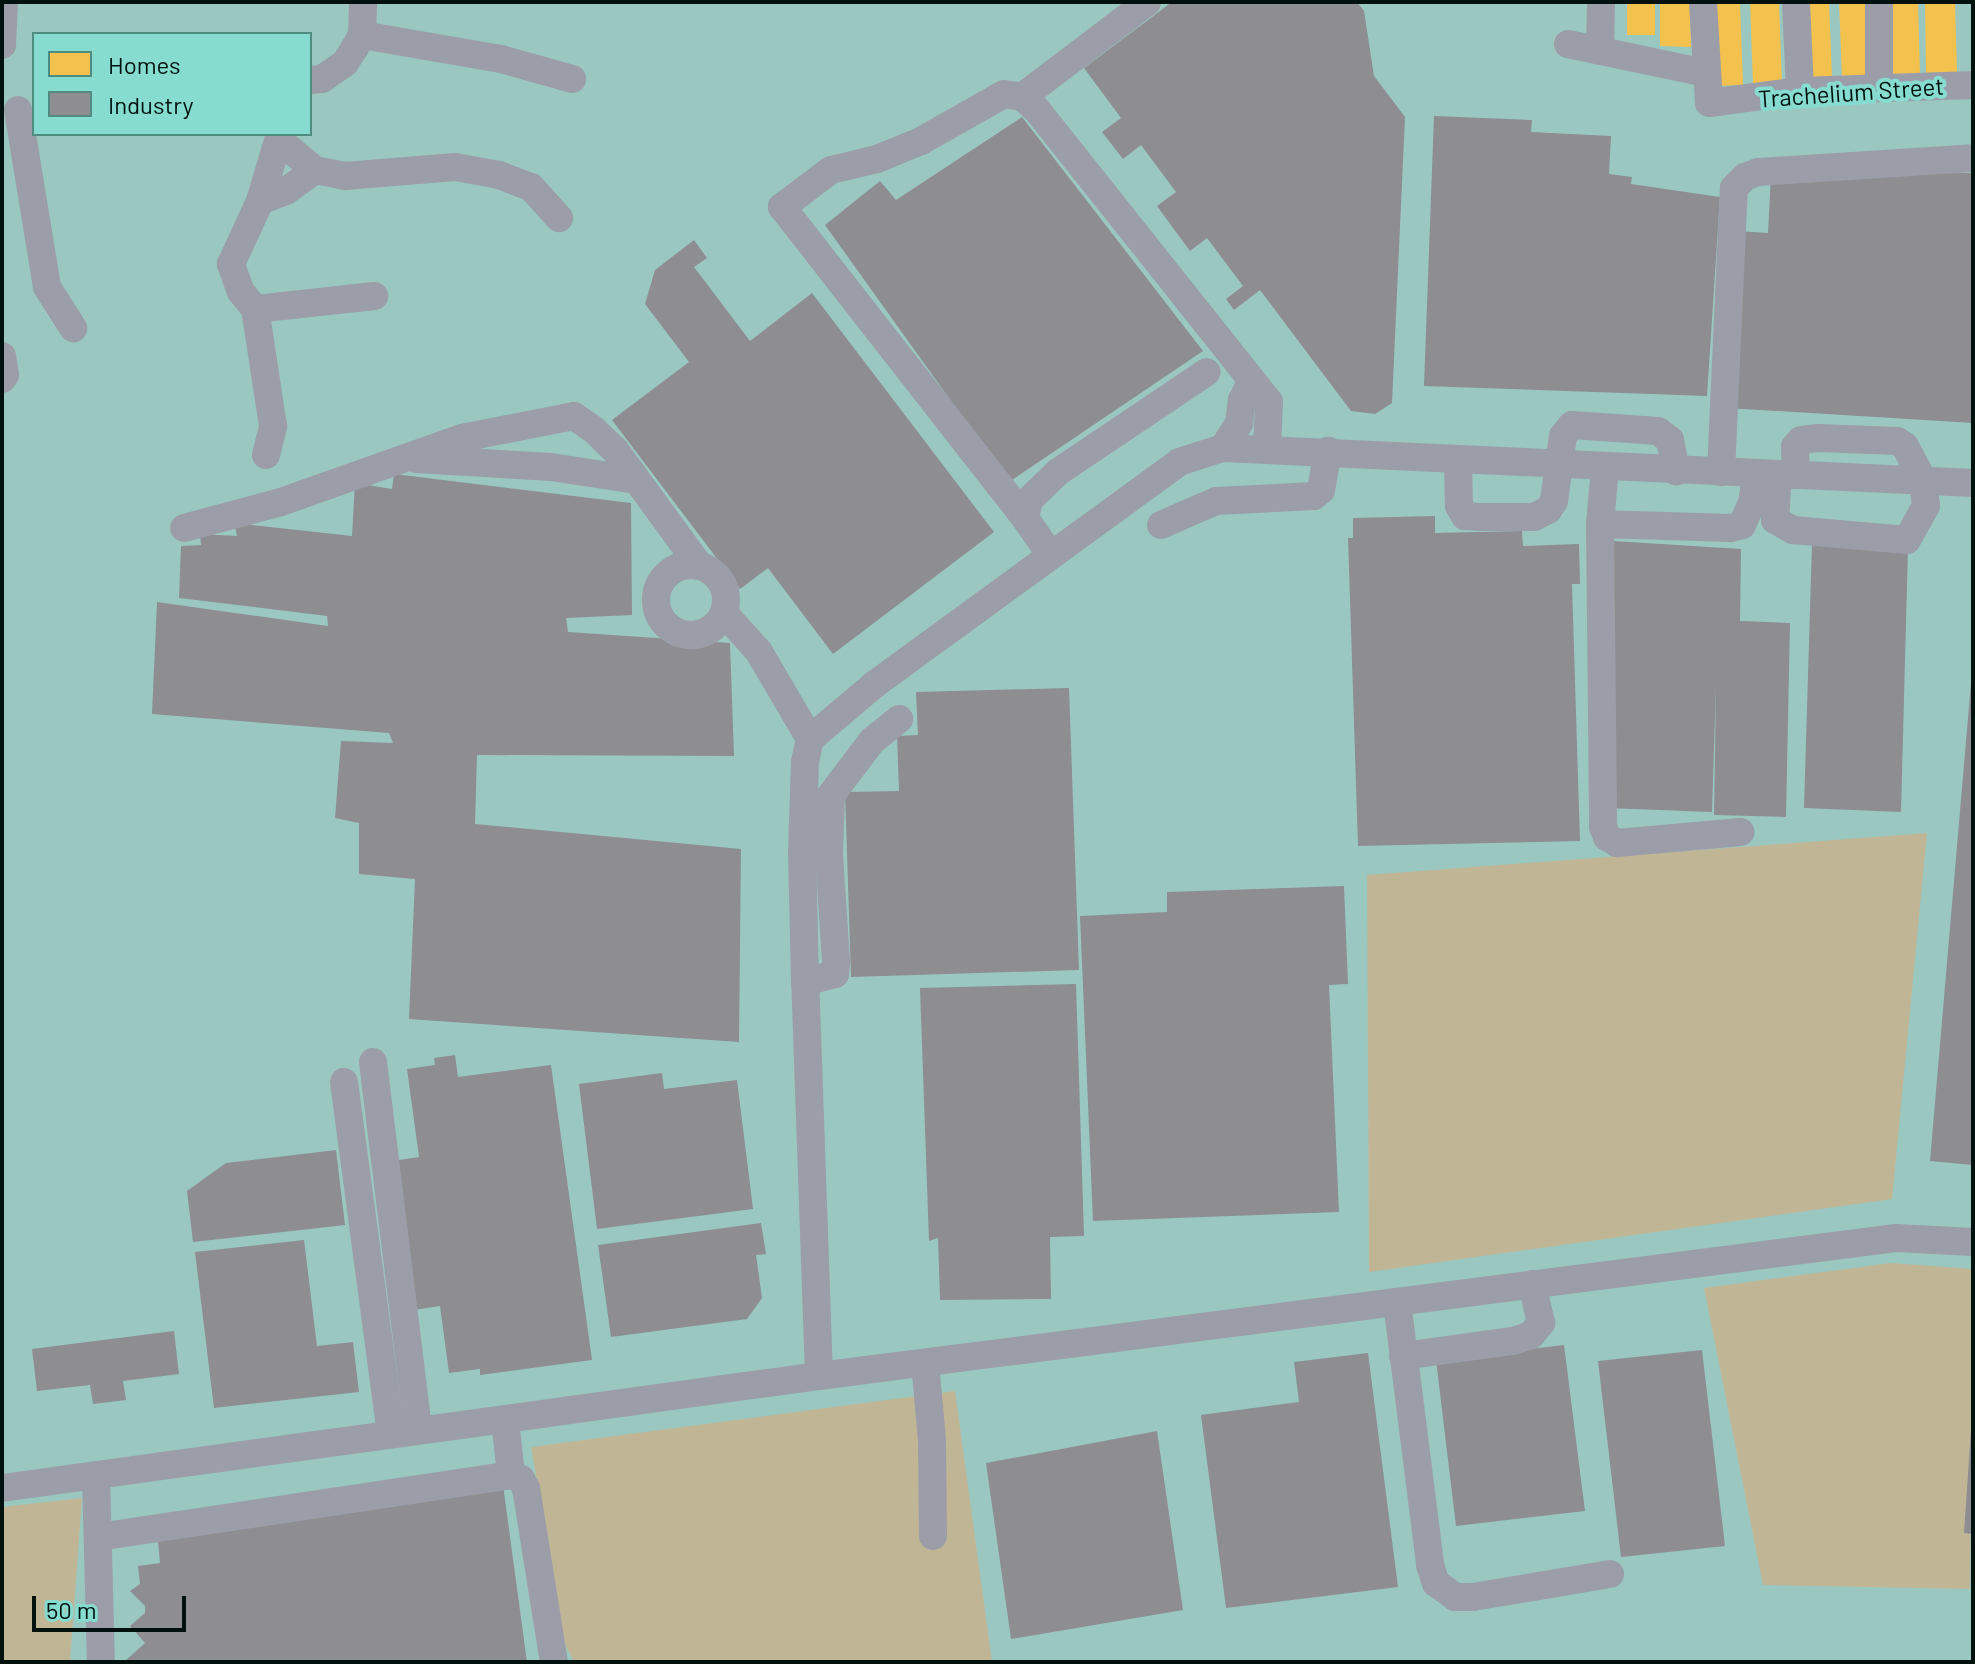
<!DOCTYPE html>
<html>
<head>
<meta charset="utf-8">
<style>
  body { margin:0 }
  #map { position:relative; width:1975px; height:1664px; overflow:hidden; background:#9ac8c1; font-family:Barlow,sans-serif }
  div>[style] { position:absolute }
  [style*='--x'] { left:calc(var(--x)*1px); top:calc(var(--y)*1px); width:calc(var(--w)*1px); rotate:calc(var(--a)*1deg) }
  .green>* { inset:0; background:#c0b696 }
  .homes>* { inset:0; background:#f2c14e }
  .industry>* { inset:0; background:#8d8d92 }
  .minor>* { height:28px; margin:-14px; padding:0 14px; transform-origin:14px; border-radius:14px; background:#9b9da8 }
  .minor>.ring { margin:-14px; padding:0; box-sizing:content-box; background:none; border:28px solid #9b9da8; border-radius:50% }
  span { translate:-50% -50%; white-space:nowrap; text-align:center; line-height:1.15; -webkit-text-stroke:8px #86dccf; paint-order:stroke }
  .street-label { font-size:24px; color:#00110e }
  .frame { position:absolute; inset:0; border:4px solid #00110e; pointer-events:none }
  .legend { position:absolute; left:32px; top:32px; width:280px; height:104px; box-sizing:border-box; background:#86dccf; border:2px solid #508b82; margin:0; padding:10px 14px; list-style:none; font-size:24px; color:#00110e }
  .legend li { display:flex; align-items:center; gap:16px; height:40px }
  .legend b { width:40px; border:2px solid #508b82 }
  .scale { position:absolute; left:32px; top:1596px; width:154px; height:36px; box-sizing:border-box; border:4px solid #00110e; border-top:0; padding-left:10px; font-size:24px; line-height:28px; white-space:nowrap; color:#00110e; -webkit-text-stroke:6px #86dccf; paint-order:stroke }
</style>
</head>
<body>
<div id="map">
  <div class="green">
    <div style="clip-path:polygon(1927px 833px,1892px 1199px,1369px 1272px,1367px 875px)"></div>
    <div style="clip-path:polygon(1891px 1263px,1973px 1269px,1970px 1589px,1763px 1585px,1704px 1288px)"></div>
    <div style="clip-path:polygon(955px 1391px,992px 1662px,574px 1662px,565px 1644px,531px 1447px)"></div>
    <div style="clip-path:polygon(82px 1498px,70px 1662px,2px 1662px,2px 1507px)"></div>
  </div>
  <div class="homes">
    <div style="clip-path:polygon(1627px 2px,1655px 2px,1655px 35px,1627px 35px)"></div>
    <div style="clip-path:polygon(1660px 2px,1690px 2px,1691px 47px,1660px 46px)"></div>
    <div style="clip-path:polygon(1711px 2px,1740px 2px,1743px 85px,1714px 86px)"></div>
    <div style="clip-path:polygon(1750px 2px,1779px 2px,1782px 84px,1753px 85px)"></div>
    <div style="clip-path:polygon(1798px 2px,1829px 2px,1832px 77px,1801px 78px)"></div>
    <div style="clip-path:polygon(1839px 2px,1870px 2px,1873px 76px,1842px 77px)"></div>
    <div style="clip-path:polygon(1888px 2px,1918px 2px,1920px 74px,1889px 74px)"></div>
    <div style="clip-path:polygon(1925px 2px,1955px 2px,1957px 72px,1926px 73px)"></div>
  </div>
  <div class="industry">
    <div style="clip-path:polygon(1172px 2px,1357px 2px,1364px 11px,1374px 76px,1405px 117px,1392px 403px,1375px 414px,1351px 411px,1260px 290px,1234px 310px,1226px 299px,1243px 286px,1207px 238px,1190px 251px,1157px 206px,1176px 192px,1141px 145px,1123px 159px,1102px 132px,1121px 118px,1084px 68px)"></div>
    <div style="clip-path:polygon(1434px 116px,1532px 120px,1531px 132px,1611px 136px,1609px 174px,1632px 177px,1631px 184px,1720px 197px,1707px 396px,1424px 386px)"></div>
    <div style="clip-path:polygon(1022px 117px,1203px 351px,1009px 482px,825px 225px,880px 181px,896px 200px)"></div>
    <div style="clip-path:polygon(1973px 173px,1973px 423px,1727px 408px,1736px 231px,1768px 233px,1771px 174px)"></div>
    <div style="clip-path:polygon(694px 240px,707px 258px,694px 267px,750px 341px,812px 293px,994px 532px,833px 654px,768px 568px,740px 589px,612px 420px,689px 362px,645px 304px,655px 270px)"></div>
    <div style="clip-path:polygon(394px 474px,631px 503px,632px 615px,566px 618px,568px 632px,730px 643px,734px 756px,477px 755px,475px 824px,741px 849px,739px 1042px,409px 1019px,415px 879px,359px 874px,359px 823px,335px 818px,341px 741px,393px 743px,389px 733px,152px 714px,157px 602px,328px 626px,327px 616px,179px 598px,181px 546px,201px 545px,200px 534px,237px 536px,234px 523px,352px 536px,355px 483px,392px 489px)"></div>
    <div style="clip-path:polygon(1435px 516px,1435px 533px,1522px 531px,1523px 546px,1579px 544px,1580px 584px,1572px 584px,1580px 841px,1358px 846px,1348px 538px,1353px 538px,1353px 518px)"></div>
    <div style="clip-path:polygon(1613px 541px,1741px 549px,1740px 621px,1790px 623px,1786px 817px,1714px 815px,1716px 685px,1712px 812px,1605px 808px)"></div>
    <div style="clip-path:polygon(1812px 543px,1908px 547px,1901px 812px,1804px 808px)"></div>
    <div style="clip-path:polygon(1971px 683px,1973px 683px,1973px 1165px,1930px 1161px)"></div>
    <div style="clip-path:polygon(1069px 688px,1079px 970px,851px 977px,845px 792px,899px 791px,897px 736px,918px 735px,916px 692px)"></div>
    <div style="clip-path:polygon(1344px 886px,1348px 984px,1329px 985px,1339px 1212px,1093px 1221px,1080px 916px,1167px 912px,1167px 892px)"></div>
    <div style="clip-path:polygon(1076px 984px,1084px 1236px,1050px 1237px,1051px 1299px,940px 1300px,938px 1238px,929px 1241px,920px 988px)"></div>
    <div style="clip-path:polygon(455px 1055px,458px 1077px,551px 1065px,592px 1360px,480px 1375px,480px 1369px,449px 1373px,440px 1306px,407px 1311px,386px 1162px,419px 1157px,407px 1069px,435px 1065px,434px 1058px)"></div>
    <div style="clip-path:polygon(662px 1073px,664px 1089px,737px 1080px,753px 1209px,597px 1229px,579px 1084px)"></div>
    <div style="clip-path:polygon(336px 1150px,345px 1225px,193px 1242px,187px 1191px,226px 1163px)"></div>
    <div style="clip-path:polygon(761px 1223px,766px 1254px,756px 1255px,762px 1298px,747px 1319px,611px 1337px,598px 1245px)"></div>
    <div style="clip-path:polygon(304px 1240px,317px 1346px,353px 1342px,359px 1392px,214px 1408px,195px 1252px)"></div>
    <div style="clip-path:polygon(174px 1331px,179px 1374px,123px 1381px,126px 1400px,93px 1404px,90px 1385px,37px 1391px,32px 1349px)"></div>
    <div style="clip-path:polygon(1564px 1345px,1585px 1511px,1456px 1526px,1436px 1360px)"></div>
    <div style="clip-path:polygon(1702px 1350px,1725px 1546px,1621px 1557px,1598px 1361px)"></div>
    <div style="clip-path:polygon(1368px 1353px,1398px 1587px,1226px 1608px,1201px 1415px,1299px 1402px,1294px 1362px)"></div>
    <div style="clip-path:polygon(1971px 1430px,1973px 1430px,1973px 1534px,1964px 1533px)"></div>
    <div style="clip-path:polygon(1157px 1431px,1183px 1610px,1011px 1639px,986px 1463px)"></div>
    <div style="clip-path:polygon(503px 1485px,527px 1662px,124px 1662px,145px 1643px,130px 1626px,145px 1613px,145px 1606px,130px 1591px,140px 1584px,138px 1566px,160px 1563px,157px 1531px)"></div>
  </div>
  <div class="minor">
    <div style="--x:1703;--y:2;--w:101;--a:86.6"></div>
    <div style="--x:1709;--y:103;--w:92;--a:-7.5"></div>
    <div style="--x:1800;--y:91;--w:173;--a:-2"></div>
    <div style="--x:1796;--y:2;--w:89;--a:87.4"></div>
    <div style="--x:1879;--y:2;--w:84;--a:90"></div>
    <div style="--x:362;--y:35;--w:141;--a:9.8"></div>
    <div style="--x:501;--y:59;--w:74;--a:15.7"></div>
    <div style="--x:1568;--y:44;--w:141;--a:11.9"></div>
    <div style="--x:2;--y:45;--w:43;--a:-87.3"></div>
    <div style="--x:1600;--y:51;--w:49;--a:-88.8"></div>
    <div style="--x:310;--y:80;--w:12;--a:-5"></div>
    <div style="--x:322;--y:79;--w:28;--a:-35"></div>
    <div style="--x:345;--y:63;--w:17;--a:-57"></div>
    <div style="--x:354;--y:49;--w:16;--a:-60"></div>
    <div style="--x:362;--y:35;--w:33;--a:-88"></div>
    <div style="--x:1022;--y:97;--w:157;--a:-37.2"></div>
    <div style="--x:18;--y:110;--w:179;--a:80.7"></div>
    <div style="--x:47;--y:287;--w:49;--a:57.6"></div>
    <div style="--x:280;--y:141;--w:45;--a:39.6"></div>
    <div style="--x:315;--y:170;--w:31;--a:11"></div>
    <div style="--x:345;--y:176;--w:110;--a:-4.7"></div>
    <div style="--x:455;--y:167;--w:45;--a:10.3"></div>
    <div style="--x:499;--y:175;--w:34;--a:21"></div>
    <div style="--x:531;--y:187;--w:42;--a:47.9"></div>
    <div style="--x:260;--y:201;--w:28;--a:-21"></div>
    <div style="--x:286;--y:191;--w:36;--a:-36"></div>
    <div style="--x:255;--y:309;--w:120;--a:-6.2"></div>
    <div style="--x:2;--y:356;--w:19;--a:81"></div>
    <div style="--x:5;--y:375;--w:5;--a:127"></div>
    <div style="--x:1223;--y:448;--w:30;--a:-57"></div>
    <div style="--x:1239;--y:423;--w:23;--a:-83"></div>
    <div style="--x:1242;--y:400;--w:20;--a:-63"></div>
    <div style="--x:266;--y:455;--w:30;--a:-76"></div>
    <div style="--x:273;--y:426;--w:118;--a:-98.7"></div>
    <div style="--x:255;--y:309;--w:22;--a:-129"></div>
    <div style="--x:241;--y:292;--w:30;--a:-110"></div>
    <div style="--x:231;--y:264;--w:69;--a:-65.3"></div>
    <div style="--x:260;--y:201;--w:70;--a:-73.4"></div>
    <div style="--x:416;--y:459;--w:135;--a:3.4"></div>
    <div style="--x:551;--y:467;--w:86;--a:8.7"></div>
    <div style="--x:1458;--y:460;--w:46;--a:88.8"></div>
    <div style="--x:1459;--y:506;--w:12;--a:59"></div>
    <div style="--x:1465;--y:516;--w:16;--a:4"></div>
    <div style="--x:1481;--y:517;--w:53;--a:0"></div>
    <div style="--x:1534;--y:517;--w:16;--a:-27"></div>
    <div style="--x:1548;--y:510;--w:11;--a:-56"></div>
    <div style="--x:1554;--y:501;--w:66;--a:-82.1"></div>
    <div style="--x:1563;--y:436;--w:14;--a:-51"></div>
    <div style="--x:1572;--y:425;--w:86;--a:4"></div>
    <div style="--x:1658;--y:431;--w:15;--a:37"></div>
    <div style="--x:1670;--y:440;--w:32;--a:79"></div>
    <div style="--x:1605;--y:467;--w:57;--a:95"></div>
    <div style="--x:1600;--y:524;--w:131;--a:1.7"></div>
    <div style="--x:1731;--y:528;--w:11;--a:-15"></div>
    <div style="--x:1742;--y:525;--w:24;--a:-66"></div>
    <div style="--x:1752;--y:503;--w:30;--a:-81"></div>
    <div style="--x:1721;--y:472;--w:284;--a:-87.4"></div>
    <div style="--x:1734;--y:188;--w:16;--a:-45"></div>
    <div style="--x:1745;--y:177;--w:14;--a:-21"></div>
    <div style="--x:1758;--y:172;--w:215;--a:-3.7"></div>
    <div style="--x:1778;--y:474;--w:46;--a:93.7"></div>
    <div style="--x:1775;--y:520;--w:21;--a:29"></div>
    <div style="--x:1793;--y:530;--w:114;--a:5"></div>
    <div style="--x:1907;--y:540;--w:39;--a:-61"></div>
    <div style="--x:1926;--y:506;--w:26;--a:-97"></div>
    <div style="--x:1923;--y:480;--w:38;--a:-118"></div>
    <div style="--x:1905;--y:446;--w:9;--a:-148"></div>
    <div style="--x:1897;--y:441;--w:79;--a:-177.8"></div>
    <div style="--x:1818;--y:438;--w:17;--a:173"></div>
    <div style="--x:1801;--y:440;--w:9;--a:131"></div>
    <div style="--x:1795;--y:447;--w:28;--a:88"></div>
    <div style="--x:1025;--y:518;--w:395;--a:-128"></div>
    <div style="--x:782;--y:207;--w:61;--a:-37.1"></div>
    <div style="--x:831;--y:170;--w:47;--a:-13.4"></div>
    <div style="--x:877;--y:159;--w:48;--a:-22.2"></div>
    <div style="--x:921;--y:141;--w:95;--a:-29.5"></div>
    <div style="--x:1004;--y:94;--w:18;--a:9"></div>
    <div style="--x:1022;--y:97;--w:20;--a:41"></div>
    <div style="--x:1037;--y:110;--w:373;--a:51.5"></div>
    <div style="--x:1269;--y:402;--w:45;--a:92.5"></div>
    <div style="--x:1600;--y:524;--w:303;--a:89.4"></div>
    <div style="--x:1603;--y:827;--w:11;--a:68"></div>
    <div style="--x:1607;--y:837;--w:12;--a:31"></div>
    <div style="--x:1617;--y:843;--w:124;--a:-5.1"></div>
    <div style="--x:1161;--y:525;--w:60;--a:-23.6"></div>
    <div style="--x:1216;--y:501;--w:98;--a:-2.9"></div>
    <div style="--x:1314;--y:496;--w:9;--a:-41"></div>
    <div style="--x:1321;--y:490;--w:40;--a:-80"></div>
    <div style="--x:184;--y:528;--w:100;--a:-15"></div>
    <div style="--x:281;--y:502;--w:192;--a:-19.5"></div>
    <div style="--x:462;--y:438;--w:114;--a:-11.1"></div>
    <div style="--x:574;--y:416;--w:24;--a:35"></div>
    <div style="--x:594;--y:430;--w:29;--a:44"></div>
    <div style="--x:615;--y:450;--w:142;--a:53.9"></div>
    <div style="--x:1050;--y:554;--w:44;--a:-124.8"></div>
    <div style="--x:1025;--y:518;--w:18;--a:-77"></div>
    <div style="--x:1029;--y:500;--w:40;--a:-44"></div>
    <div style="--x:1058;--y:472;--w:179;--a:-33.9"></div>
    <div class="ring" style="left:656px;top:565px;width:42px;height:42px"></div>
    <div style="--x:724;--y:613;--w:52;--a:48.1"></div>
    <div style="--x:759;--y:652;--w:101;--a:59.6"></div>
    <div style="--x:805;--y:982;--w:31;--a:-15"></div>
    <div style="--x:835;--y:974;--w:12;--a:-85"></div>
    <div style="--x:836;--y:962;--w:107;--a:-93.7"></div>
    <div style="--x:829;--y:855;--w:60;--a:-88.1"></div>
    <div style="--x:831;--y:795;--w:68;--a:-52.8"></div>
    <div style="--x:872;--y:741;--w:35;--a:-39"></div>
    <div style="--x:373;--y:1062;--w:371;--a:83"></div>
    <div style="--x:344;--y:1082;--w:355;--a:82.4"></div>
    <div style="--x:1397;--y:1302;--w:265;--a:82.8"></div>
    <div style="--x:1430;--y:1565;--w:19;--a:72"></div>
    <div style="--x:1436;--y:1583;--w:24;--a:36"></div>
    <div style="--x:1455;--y:1597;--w:18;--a:0"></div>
    <div style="--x:1473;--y:1597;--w:139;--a:-9.5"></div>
    <div style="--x:1403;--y:1356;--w:111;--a:-7.8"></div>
    <div style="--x:1513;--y:1341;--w:19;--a:-18"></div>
    <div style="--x:1531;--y:1335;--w:16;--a:-50"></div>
    <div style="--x:1541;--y:1323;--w:40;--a:-103"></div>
    <div style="--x:925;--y:1363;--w:77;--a:84.8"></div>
    <div style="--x:932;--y:1440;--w:96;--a:89.4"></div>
    <div style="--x:819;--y:1376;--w:394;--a:-92"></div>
    <div style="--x:805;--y:982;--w:130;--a:-91.3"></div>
    <div style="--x:802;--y:852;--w:90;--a:-88.1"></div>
    <div style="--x:805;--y:762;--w:24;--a:-78"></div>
    <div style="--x:810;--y:739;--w:85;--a:-40.2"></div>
    <div style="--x:875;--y:684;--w:376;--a:-36.1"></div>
    <div style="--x:1179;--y:462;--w:46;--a:-17.7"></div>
    <div style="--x:1223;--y:448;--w:751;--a:2.67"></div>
    <div style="--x:505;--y:1419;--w:56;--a:83.9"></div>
    <div style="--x:96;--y:1475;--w:187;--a:88.5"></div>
    <div style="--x:2;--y:1488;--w:825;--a:-7.81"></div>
    <div style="--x:819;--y:1376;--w:1086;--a:-7.3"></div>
    <div style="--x:1896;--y:1238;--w:77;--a:3"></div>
    <div style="--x:98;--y:1537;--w:418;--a:-8.5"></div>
    <div style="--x:511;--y:1475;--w:11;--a:22"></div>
    <div style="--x:521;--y:1479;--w:10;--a:61"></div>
    <div style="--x:526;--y:1488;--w:176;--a:80.9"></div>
  </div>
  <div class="street-label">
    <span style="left:1851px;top:92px;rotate:-4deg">Trachelium Street</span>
  </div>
  <div class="frame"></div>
  <ul class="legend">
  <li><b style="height:22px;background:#f2c14e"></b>Homes</li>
  <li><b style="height:22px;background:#8d8d92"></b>Industry</li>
  </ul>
  <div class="scale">50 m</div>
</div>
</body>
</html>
